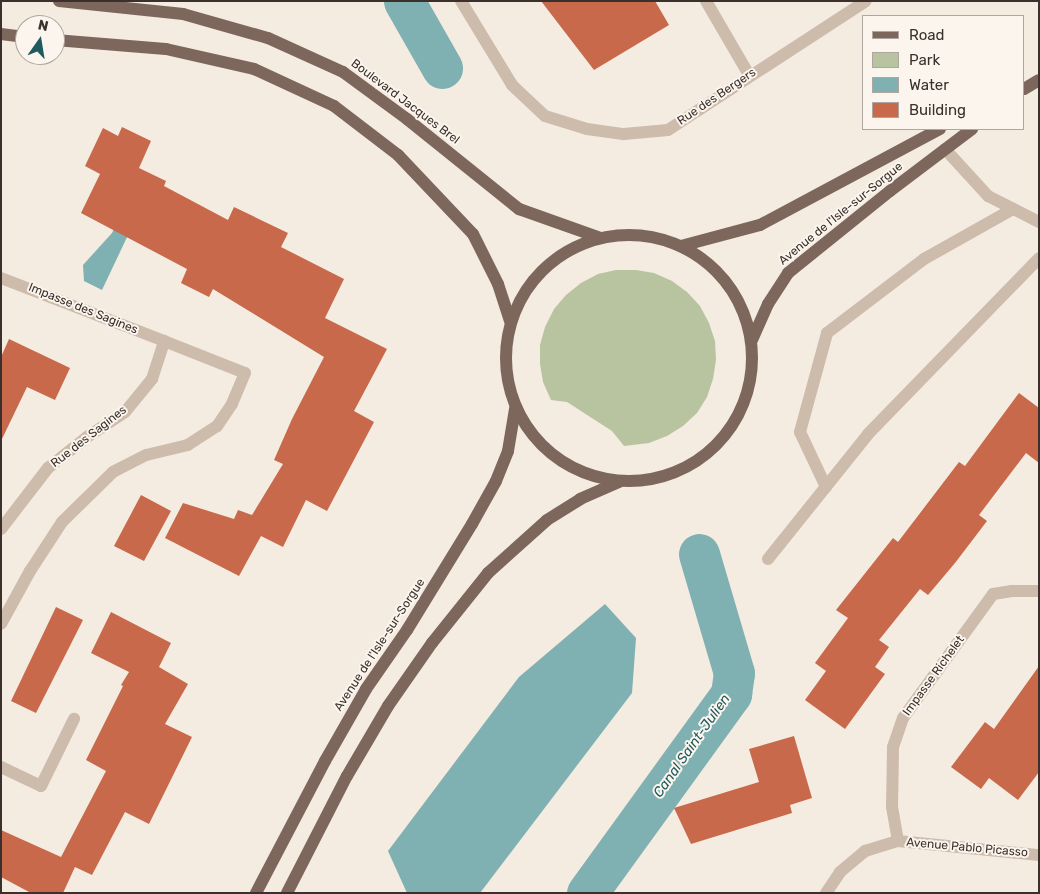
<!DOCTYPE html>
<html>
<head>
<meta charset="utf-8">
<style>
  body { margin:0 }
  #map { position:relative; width:1040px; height:894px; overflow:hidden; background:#f4ebe1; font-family:Rubik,sans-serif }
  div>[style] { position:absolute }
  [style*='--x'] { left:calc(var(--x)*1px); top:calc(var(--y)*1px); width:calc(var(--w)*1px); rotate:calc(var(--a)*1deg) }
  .green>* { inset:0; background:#b8c4a0 }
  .water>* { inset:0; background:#7fb0b2 }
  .canal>* { height:41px; margin:-20.5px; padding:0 20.5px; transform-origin:20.5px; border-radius:20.5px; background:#7fb0b2 }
  .building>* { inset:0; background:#c8694b }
  .minor>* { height:12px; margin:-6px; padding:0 6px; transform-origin:6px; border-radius:6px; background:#cdbbac }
  .major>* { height:12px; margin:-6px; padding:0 6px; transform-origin:6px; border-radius:6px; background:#7d675c }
  .major>.ring { margin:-6px; padding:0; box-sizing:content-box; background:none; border:12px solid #7d675c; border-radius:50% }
  span { translate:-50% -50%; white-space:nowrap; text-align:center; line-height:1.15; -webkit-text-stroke:4px #fbf5ee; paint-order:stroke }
  .street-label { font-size:12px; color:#3b302b }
  .water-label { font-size:14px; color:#1f5a5e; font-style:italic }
  .frame { position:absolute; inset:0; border:2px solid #3b302b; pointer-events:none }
  .legend { position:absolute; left:862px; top:15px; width:162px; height:115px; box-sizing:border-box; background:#fbf5ee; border:1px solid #aea6a0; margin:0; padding:6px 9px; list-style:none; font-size:15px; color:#3b302b }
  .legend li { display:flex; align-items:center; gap:10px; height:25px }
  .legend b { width:25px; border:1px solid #aea6a0 }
  .north { position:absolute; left:15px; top:15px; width:50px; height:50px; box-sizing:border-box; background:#fbf5ee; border:1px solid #aea6a0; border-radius:50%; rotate:13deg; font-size:14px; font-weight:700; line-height:20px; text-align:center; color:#3b302b }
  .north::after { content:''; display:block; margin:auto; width:18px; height:22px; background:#1f5a5e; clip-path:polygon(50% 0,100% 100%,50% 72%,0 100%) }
</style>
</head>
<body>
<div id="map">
  <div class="green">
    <div style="clip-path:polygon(616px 270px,636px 270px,654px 273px,672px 281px,687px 292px,700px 306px,709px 323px,715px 341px,716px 360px,713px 379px,707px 397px,697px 413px,683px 426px,667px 436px,649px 443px,624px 446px,612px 431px,567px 402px,551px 400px,543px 382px,540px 364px,540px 345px,545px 327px,554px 309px,566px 295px,581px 283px,598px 274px)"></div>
  </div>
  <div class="water">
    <div style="clip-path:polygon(120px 216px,129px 233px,102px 290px,84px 281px,83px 265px,112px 233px)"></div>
    <div style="clip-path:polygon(605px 604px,636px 638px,632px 693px,480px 893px,407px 893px,388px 851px,519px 677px)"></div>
  </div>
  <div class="canal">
    <div style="--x:404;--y:1;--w:77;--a:60.4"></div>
    <div style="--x:587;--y:893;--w:246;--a:-54.1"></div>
    <div style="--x:731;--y:694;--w:21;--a:-82"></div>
    <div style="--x:734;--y:673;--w:124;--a:-106.4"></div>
  </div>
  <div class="building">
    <div style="clip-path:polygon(541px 1px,655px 1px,669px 25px,594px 70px)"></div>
    <div style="clip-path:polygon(122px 127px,151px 141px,139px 168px,166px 181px,164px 186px,228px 220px,234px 207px,288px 233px,281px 247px,344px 279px,325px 318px,387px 349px,354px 411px,374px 422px,327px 511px,306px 500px,283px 547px,261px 536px,239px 576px,165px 538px,183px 503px,234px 519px,238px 510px,252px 515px,283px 464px,274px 460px,292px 419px,324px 357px,213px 289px,209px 297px,181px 283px,187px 269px,81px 213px,100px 174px,85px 166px,103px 128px,118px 136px)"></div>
    <div style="clip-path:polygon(9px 339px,70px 368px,55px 400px,27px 387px,1px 441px,1px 357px)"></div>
    <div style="clip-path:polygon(1019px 393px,1039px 408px,1039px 463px,1026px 453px,979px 515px,987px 521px,955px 563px,928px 595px,920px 589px,879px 640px,889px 647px,875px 667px,885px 674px,845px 729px,805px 700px,826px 671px,815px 663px,848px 618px,836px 610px,893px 538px,898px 542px,959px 462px,965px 466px)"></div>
    <div style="clip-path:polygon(141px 495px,171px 511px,144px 561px,114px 546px)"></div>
    <div style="clip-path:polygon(56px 607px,83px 620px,36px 713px,11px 701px)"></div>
    <div style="clip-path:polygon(111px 612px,171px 643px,159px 667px,188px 684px,165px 724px,192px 737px,149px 824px,125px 812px,92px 875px,75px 867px,63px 893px,31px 893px,1px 877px,1px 830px,61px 857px,106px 771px,86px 760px,123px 686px,121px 685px,129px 672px,91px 653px)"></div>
    <div style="clip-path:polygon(1039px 666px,1039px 772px,1018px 800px,989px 778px,981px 789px,951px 767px,985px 722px,994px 729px)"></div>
    <div style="clip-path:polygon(794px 736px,812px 798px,790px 805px,792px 813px,691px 844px,674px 808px,759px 782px,749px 749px)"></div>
  </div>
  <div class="minor">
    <div style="--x:461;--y:1;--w:98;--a:58.7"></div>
    <div style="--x:512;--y:85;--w:45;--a:43.2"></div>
    <div style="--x:545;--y:116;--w:44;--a:17.2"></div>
    <div style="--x:587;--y:129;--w:37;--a:8"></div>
    <div style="--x:624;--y:134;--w:44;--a:-5.2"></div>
    <div style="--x:668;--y:130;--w:236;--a:-33.1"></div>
    <div style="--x:706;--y:1;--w:86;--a:59.8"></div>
    <div style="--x:945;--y:149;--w:64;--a:47.5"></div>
    <div style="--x:988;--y:196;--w:57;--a:27"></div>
    <div style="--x:1;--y:278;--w:175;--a:21.1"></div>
    <div style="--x:826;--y:487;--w:61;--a:-115.3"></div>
    <div style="--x:800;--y:432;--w:103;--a:-74.7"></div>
    <div style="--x:827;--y:333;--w:122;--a:-37.3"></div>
    <div style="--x:924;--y:259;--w:102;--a:-29.3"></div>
    <div style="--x:1;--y:529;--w:77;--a:-52.4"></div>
    <div style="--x:48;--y:468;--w:50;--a:-38.5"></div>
    <div style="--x:87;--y:437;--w:45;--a:-33.3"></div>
    <div style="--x:125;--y:412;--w:43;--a:-50.7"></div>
    <div style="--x:152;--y:379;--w:40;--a:-72"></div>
    <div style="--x:164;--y:341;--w:87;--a:21.6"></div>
    <div style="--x:245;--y:373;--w:34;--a:113"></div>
    <div style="--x:232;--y:404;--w:27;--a:124"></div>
    <div style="--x:217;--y:426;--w:35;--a:147"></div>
    <div style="--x:188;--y:445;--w:43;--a:166.6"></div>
    <div style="--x:146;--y:455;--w:37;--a:153"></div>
    <div style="--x:113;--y:472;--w:71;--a:135.6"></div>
    <div style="--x:62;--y:522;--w:59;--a:123.1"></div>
    <div style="--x:30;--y:571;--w:60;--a:118.7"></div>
    <div style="--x:768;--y:559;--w:160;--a:-51.3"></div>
    <div style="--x:868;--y:434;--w:245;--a:-45.8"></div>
    <div style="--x:1;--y:767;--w:44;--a:25.4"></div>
    <div style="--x:41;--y:786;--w:75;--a:-63.8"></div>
    <div style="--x:898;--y:841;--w:35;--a:-100"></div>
    <div style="--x:892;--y:807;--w:60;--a:-89"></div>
    <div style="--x:893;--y:747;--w:31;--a:-71"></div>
    <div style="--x:903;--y:718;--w:153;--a:-54"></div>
    <div style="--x:993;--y:594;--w:19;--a:-9"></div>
    <div style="--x:1012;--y:591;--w:27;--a:0"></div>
    <div style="--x:826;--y:893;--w:25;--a:-56"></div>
    <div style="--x:840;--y:872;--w:33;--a:-40"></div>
    <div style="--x:865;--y:851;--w:34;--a:-17"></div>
    <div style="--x:898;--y:841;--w:142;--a:5.7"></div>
  </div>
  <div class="major">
    <div style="--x:59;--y:1;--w:125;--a:6"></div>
    <div style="--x:183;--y:14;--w:88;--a:15.8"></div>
    <div style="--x:268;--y:38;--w:82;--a:24.4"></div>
    <div style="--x:343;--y:72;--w:79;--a:36.3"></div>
    <div style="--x:407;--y:119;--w:144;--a:38.8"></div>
    <div style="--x:519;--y:209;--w:87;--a:19.5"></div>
    <div style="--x:1;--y:34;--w:24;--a:7"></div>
    <div style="--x:55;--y:40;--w:111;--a:4.6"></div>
    <div style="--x:166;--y:49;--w:90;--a:12.8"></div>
    <div style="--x:254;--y:69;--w:88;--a:24.8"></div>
    <div style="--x:334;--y:106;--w:81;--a:37.4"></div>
    <div style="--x:398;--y:155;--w:109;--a:46.5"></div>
    <div style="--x:473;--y:234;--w:56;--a:63.4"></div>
    <div style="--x:498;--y:284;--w:39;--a:72"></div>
    <div style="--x:1024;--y:89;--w:17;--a:-31"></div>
    <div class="ring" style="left:506px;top:235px;width:234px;height:234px"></div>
    <div style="--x:681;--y:246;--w:82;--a:-14.9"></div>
    <div style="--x:760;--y:225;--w:204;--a:-28.1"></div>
    <div style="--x:752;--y:340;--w:39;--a:-66"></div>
    <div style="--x:768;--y:304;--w:37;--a:-57"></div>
    <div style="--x:788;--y:273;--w:131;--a:-38.8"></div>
    <div style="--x:890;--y:191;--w:103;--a:-37.1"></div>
    <div style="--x:256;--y:893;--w:149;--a:-62.4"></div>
    <div style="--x:325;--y:761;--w:83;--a:-60.3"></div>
    <div style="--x:366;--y:689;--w:72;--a:-55.2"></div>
    <div style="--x:407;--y:630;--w:124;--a:-58.5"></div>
    <div style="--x:472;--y:524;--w:49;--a:-60.8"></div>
    <div style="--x:496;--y:481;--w:32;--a:-68"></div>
    <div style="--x:508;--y:451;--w:43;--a:-80.5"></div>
    <div style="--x:287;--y:893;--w:131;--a:-62.9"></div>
    <div style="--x:347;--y:776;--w:81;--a:-59.6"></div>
    <div style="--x:388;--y:706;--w:77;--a:-55.1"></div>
    <div style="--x:432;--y:643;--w:90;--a:-51.3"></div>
    <div style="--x:488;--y:573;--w:79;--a:-41.9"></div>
    <div style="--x:547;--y:520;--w:39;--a:-32"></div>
    <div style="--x:580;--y:499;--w:43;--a:-23.6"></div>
  </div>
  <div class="street-label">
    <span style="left:717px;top:97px;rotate:-34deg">Rue des Bergers</span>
    <span style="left:405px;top:102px;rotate:37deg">Boulevard Jacques Brel</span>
    <span style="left:841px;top:214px;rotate:-39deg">Avenue de l'Isle-sur-Sorgue</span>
    <span style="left:83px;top:309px;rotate:22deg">Impasse des Sagines</span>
    <span style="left:89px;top:437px;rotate:-38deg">Rue des Sagines</span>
    <span style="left:380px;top:645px;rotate:-57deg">Avenue de l'Isle-sur-Sorgue</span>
    <span style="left:934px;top:676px;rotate:-54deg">Impasse Richelet</span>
    <span style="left:967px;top:848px;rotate:5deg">Avenue Pablo Picasso</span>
  </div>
  <div class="water-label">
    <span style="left:692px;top:746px;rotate:-55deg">Canal Saint-Julien</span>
  </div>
  <div class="frame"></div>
  <ul class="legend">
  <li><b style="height:6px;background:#7d675c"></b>Road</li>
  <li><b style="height:14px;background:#b8c4a0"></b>Park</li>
  <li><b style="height:14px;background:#7fb0b2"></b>Water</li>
  <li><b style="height:14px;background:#c8694b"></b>Building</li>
  </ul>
  <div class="north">N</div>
</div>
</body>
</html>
